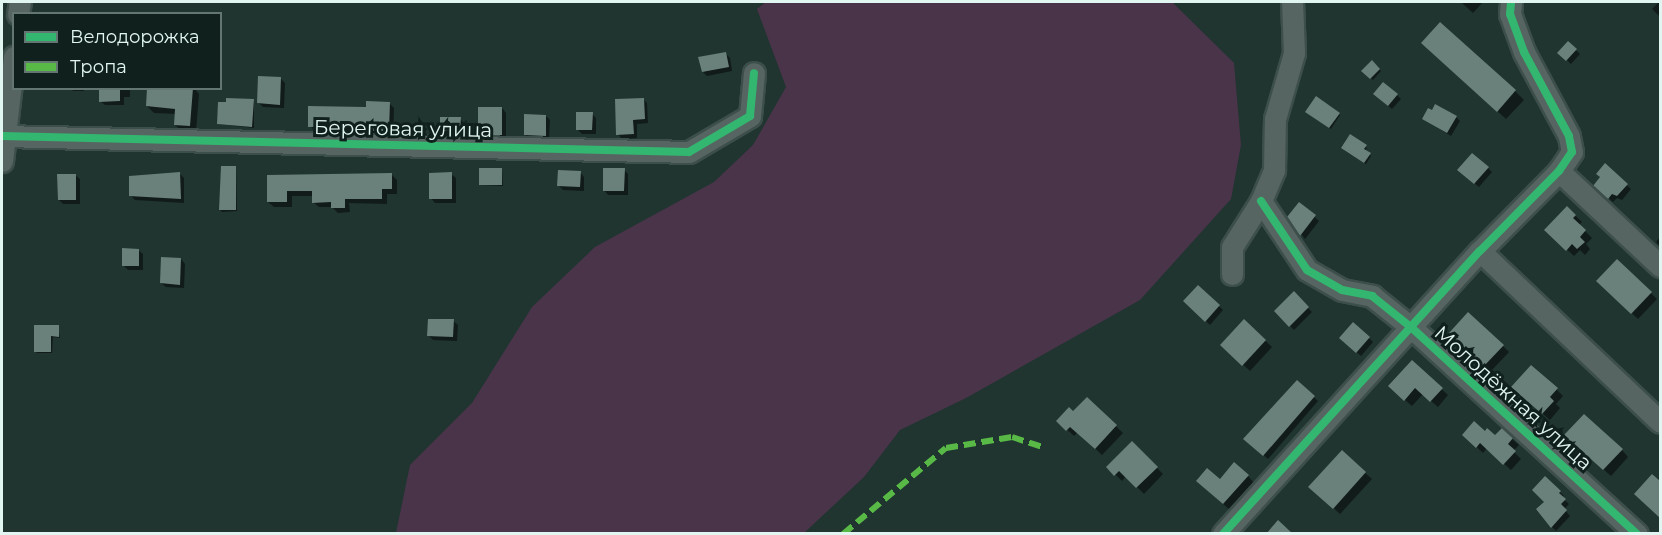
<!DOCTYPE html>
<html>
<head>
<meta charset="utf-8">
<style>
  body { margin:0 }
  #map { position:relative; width:1662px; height:535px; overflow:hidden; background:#203430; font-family:Montserrat,sans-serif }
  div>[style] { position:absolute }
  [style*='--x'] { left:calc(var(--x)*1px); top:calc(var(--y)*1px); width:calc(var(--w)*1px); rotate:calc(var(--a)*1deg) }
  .green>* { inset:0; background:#4a344a }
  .shadow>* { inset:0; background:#0007 }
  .building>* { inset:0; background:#6a807b }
  .roads { filter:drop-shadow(2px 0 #3d4f4b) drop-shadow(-2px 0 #3d4f4b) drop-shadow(0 2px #3d4f4b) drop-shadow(0 -2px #3d4f4b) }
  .minor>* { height:21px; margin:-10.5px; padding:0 10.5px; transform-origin:10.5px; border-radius:10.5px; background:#576562 }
  .quiet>* { height:6px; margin-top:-3px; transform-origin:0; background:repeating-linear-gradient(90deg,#58b947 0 12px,transparent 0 18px) }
  .cycleway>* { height:8px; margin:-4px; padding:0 4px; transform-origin:4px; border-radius:4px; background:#33b770 }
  span { translate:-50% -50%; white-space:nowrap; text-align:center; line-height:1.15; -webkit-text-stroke:6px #10201c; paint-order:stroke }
  .street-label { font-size:20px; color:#e2f6f1 }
  .frame { position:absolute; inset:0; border:3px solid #e2f6f1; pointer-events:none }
  .legend { position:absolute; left:12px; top:12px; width:210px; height:78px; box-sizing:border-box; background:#10201c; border:2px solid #647671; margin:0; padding:8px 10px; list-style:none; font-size:18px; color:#e2f6f1 }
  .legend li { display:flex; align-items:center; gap:12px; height:30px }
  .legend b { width:30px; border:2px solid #647671 }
</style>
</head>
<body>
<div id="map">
  <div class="green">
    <div style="clip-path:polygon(766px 2px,1172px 2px,1234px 63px,1241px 145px,1231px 199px,1140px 300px,966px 398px,900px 430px,864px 477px,804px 533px,396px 533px,410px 465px,472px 403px,532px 307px,595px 247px,714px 182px,753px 145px,786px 87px,757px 9px)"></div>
  </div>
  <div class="shadow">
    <div style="clip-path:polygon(1464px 2px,1483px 2px,1473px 13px,1462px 3px)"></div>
    <div style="clip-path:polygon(1659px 2px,1660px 2px,1660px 17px,1652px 9px)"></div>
    <div style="clip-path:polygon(1568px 43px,1580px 54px,1571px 64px,1559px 53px)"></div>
    <div style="clip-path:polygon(1432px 52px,1515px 91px,1524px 100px,1506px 119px)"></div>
    <div style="clip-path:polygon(725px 53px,730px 58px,732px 71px,707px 76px,703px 72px)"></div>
    <div style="clip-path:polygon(1372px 62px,1381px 71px,1373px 80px,1364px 71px)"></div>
    <div style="clip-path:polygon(281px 79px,285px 83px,284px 108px,263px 107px,259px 103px)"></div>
    <div style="clip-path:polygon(71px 88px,84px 88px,84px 91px,73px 91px)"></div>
    <div style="clip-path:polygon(100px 88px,130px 88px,130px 97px,124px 97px,124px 105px,105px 105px,100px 101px)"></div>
    <div style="clip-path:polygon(148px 88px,194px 88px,199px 94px,196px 132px,182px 131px,175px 125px,176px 114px,154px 113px,147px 106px)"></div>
    <div style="clip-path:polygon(1397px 95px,1401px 99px,1392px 109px,1379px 98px)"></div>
    <div style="clip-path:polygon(643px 99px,647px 103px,648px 123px,637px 124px,637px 138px,622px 139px,618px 134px)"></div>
    <div style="clip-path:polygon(254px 101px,254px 128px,218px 124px)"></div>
    <div style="clip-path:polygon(390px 104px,394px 108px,393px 135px,371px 134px,368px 131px,314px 130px,310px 126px)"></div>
    <div style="clip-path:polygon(502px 108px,506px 113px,506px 139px,492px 138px,487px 134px,487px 128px,479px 124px)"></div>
    <div style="clip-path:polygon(1308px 113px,1339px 114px,1340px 115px,1331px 129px)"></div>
    <div style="clip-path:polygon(592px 114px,596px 118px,596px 134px,582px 134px,578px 130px)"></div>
    <div style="clip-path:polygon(546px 116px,550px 120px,549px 139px,530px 139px,525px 135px)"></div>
    <div style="clip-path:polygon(1456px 117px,1460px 121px,1451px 136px,1424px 119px)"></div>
    <div style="clip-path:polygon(460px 119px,464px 123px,464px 138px,446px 137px,442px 133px)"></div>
    <div style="clip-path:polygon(1350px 136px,1367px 148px,1365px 151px,1371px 156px,1366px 164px,1344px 150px)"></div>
    <div style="clip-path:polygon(1605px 165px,1631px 189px,1622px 200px,1617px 198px,1613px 202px,1595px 185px,1602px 178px)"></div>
    <div style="clip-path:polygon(236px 167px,237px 211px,222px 212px,220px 210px)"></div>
    <div style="clip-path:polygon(1488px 168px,1492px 172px,1479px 187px,1464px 174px)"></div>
    <div style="clip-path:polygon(502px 169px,503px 186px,481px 185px)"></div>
    <div style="clip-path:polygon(624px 170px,628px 174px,628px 195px,608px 195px,604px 190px)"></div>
    <div style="clip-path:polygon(580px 172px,584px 177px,584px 191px,563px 190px,559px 186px)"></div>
    <div style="clip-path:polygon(180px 174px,184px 178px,184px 203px,135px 200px,131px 196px)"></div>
    <div style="clip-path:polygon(391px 174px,397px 180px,397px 194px,387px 194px,387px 204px,349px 203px,350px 212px,338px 213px,332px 207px,319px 207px,313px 202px,313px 196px,292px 196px,292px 207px,274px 207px,268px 202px,268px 177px)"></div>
    <div style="clip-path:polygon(451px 174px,456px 178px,456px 203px,435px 203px,431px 198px)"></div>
    <div style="clip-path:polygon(75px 175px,80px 179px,80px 204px,63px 204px,59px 200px)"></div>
    <div style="clip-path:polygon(1299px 204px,1319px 221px,1305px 239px,1289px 217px)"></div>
    <div style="clip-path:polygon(1567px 208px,1582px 222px,1579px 225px,1592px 238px,1586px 244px,1590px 249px,1585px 255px,1580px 250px,1574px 256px,1546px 230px)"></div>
    <div style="clip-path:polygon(1660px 237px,1660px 246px,1656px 242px)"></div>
    <div style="clip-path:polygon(138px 250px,143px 254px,143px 270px,128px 270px,123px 265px)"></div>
    <div style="clip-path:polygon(181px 259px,185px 264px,184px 288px,166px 287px,161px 283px)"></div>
    <div style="clip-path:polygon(1617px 261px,1657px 299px,1638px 319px,1598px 281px)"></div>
    <div style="clip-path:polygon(1198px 287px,1223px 310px,1210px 325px,1185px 301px)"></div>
    <div style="clip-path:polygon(1294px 294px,1312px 312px,1294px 330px,1276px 311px)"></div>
    <div style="clip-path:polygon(453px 321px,458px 325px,457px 341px,433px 340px,429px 336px)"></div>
    <div style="clip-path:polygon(1244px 321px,1272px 347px,1250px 371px,1222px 345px)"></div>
    <div style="clip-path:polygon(58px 327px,60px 338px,53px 337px,52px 353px,37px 353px,35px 351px)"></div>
    <div style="clip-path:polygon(1369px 338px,1373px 342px,1361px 356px,1345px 342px)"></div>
    <div style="clip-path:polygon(1457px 340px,1503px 346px,1509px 352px,1491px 371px)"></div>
    <div style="clip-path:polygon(1412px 362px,1448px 395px,1438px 407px,1423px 394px,1412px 406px,1397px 393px)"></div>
    <div style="clip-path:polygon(1297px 382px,1318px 401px,1268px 459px,1250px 443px)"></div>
    <div style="clip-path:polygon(1557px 390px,1563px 396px,1556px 404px,1560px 408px,1550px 420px,1520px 394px)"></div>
    <div style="clip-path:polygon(1087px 399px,1123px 433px,1102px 455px,1078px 432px,1074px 436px,1058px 421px,1073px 413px)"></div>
    <div style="clip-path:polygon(1502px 430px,1519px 445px,1513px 451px,1521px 459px,1511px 470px,1487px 448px,1483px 453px,1464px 435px,1485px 433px,1495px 437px)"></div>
    <div style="clip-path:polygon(1573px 442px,1622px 450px,1628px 457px,1611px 476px)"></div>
    <div style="clip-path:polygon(1132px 443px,1163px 474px,1144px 494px,1126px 476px,1122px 481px,1108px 467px)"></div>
    <div style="clip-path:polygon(1365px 473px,1372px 479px,1340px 514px,1317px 493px)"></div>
    <div style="clip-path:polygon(1248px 476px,1254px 483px,1230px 510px,1204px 487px,1220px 481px)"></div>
    <div style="clip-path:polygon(1545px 478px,1564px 496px,1562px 498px,1569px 504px,1564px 509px,1570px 516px,1556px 531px,1552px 527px)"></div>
  </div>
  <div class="building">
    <div style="clip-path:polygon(1440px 22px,1516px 90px,1497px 112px,1421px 43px)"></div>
    <div style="clip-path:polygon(1568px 41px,1577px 49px,1566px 61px,1557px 53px)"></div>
    <div style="clip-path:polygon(726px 52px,729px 67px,702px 72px,698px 57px)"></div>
    <div style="clip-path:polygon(1372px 60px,1380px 69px,1370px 79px,1361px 71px)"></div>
    <div style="clip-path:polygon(258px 76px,281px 77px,280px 105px,257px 103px)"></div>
    <div style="clip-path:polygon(1383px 82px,1398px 94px,1388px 106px,1373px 94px)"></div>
    <div style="clip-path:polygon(99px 88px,120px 88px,120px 101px,99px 102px)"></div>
    <div style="clip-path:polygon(147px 88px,193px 88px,190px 126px,174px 125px,175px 109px,146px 106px)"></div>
    <div style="clip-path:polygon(1316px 96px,1340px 113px,1329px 128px,1305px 112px)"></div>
    <div style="clip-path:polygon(226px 98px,254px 99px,252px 127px,217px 124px,218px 102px,226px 102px)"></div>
    <div style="clip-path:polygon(644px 98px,645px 119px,633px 120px,634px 134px,616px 135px,615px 99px)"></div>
    <div style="clip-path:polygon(366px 101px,390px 102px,389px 131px,365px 131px,365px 127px,308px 127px,308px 106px,366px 107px)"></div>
    <div style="clip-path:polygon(1435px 104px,1457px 116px,1447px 133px,1422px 119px,1428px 108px,1432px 110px)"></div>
    <div style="clip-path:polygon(478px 107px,502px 107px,502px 135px,486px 135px,486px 124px,478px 124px)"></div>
    <div style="clip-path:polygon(576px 112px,593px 112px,592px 130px,576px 130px)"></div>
    <div style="clip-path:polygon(524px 114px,546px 115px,546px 136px,524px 135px)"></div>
    <div style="clip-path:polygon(440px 117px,461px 117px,460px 134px,440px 133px)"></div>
    <div style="clip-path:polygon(1350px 134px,1367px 145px,1364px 149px,1371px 153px,1364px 163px,1341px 148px)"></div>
    <div style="clip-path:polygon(1472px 153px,1489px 167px,1474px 184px,1457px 170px)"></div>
    <div style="clip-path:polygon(1605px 163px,1628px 184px,1617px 196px,1612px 194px,1608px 199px,1593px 186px,1600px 177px,1596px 174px)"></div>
    <div style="clip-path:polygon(221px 166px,236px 166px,236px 210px,219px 210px)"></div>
    <div style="clip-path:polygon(479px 168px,502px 168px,502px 185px,479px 185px)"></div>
    <div style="clip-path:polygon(603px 168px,625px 168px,624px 191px,603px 191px)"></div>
    <div style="clip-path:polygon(558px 170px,581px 171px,580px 187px,557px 186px)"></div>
    <div style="clip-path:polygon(180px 172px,181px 199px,129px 196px,129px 176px)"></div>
    <div style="clip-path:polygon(452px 172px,452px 199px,429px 199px,429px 173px)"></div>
    <div style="clip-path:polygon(392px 173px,392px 189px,382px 189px,382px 199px,345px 199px,345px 208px,331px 208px,331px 202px,312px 203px,312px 191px,287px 191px,287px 202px,267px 202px,267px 175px)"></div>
    <div style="clip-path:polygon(57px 174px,76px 174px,76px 200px,58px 200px)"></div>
    <div style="clip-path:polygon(1299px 202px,1316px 215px,1300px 236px,1287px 217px)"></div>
    <div style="clip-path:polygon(1567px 206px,1576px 215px,1573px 218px,1586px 230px,1580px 237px,1585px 242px,1577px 249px,1572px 244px,1566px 251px,1544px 230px)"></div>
    <div style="clip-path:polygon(122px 248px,139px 249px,139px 266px,122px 266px)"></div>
    <div style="clip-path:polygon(161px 257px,181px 258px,180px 285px,160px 283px)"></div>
    <div style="clip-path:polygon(1617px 259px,1652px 292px,1631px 314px,1596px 281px)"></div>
    <div style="clip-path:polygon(1198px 285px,1220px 305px,1205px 322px,1183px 301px)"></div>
    <div style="clip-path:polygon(1294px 291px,1309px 307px,1289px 327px,1274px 311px)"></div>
    <div style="clip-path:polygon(1468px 312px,1504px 345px,1484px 366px,1449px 333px)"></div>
    <div style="clip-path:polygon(428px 319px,454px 319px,453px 337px,427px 336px)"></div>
    <div style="clip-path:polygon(1244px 319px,1266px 340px,1242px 366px,1220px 345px)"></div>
    <div style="clip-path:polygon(1353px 322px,1370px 337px,1356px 353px,1339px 338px)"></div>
    <div style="clip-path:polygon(34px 325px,59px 325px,59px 337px,51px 336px,51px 352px,34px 352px)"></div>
    <div style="clip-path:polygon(1412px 360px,1443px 388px,1430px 402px,1415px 388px,1404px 401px,1388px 386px)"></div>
    <div style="clip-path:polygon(1531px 365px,1558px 388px,1550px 397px,1554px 401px,1542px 414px,1511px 387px)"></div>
    <div style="clip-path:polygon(1297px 380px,1315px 396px,1263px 456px,1243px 439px)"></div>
    <div style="clip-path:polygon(1087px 397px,1117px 425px,1095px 449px,1070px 427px,1066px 431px,1056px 421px,1069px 407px,1073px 411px)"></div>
    <div style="clip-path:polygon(1584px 414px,1623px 449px,1603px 470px,1564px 435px)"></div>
    <div style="clip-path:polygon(1474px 421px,1485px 431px,1487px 428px,1495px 435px,1502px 428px,1513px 438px,1508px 444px,1516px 451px,1503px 465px,1480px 443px,1476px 448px,1462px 435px)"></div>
    <div style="clip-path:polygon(1132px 441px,1158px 467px,1136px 488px,1119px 471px,1114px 476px,1106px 467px)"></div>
    <div style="clip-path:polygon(1342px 450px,1366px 472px,1333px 509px,1308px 487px)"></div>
    <div style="clip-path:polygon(1234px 462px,1249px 475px,1223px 504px,1196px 481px,1207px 468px,1220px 479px)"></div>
    <div style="clip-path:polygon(1652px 474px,1660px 481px,1660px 518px,1634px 494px)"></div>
    <div style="clip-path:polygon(1545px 476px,1561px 491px,1559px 493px,1566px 499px,1561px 504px,1567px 510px,1551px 528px,1536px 509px,1544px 502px,1532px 490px)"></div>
    <div style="clip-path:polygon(1278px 520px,1293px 534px,1266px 534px)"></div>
  </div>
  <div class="roads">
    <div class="minor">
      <div style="--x:18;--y:14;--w:12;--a:-81"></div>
      <div style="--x:2;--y:136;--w:687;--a:1.33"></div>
      <div style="--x:689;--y:152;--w:71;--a:-30.5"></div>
      <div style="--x:750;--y:116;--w:43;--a:-84.7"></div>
      <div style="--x:2;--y:161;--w:105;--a:-83.4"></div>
      <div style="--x:1559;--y:171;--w:139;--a:43.2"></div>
      <div style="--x:1261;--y:201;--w:83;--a:56.3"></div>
      <div style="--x:1307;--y:270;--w:40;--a:29.7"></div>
      <div style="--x:1342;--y:290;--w:31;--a:11"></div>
      <div style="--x:1372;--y:296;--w:51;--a:38.7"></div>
      <div style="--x:1412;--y:328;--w:305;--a:42.5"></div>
      <div style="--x:1480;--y:251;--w:248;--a:43.5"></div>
      <div style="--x:1232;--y:274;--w:27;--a:-90"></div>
      <div style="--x:1232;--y:247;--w:54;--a:-57.8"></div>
      <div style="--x:1261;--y:201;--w:34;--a:-67"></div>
      <div style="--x:1274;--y:170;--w:51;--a:-88.9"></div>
      <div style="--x:1275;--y:119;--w:69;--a:-73.9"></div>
      <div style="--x:1294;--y:53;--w:51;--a:-92.2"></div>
      <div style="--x:1223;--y:534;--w:382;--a:-47.8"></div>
      <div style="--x:1480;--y:251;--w:112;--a:-45.4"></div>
      <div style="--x:1559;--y:171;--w:23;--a:-56"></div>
      <div style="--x:1572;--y:152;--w:16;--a:-101"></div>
      <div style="--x:1569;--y:136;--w:95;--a:-118.2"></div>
      <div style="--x:1524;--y:52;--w:40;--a:-110.2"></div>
      <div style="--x:1510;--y:14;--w:12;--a:-85"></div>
    </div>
  </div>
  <div class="quiet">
    <div style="--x:843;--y:534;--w:134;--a:-39.9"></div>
    <div style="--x:946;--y:448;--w:67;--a:-9.5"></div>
    <div style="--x:1012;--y:437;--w:35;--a:18"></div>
  </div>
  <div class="cycleway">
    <div style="--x:2;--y:136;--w:687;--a:1.33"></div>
    <div style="--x:689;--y:152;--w:71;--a:-30.5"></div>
    <div style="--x:750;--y:116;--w:43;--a:-84.7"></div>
    <div style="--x:1261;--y:201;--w:83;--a:56.3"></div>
    <div style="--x:1307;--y:270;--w:40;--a:29.7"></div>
    <div style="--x:1342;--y:290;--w:31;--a:11"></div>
    <div style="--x:1372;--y:296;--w:51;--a:38.7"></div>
    <div style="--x:1412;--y:328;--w:305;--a:42.5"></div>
    <div style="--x:1223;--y:534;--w:382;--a:-47.8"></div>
    <div style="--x:1480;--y:251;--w:112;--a:-45.4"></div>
    <div style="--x:1559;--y:171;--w:23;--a:-56"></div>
    <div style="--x:1572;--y:152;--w:16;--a:-101"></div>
    <div style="--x:1569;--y:136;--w:95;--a:-118.2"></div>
    <div style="--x:1524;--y:52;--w:40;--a:-110.2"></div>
    <div style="--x:1510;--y:14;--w:12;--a:-85"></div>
  </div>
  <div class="street-label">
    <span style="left:403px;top:129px;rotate:1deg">Береговая улица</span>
    <span style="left:1513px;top:398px;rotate:42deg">Молодёжная улица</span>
  </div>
  <div class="frame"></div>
  <ul class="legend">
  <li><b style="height:8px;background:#33b770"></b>Велодорожка</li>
  <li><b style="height:8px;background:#58b947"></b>Тропа</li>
  </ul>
</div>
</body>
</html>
